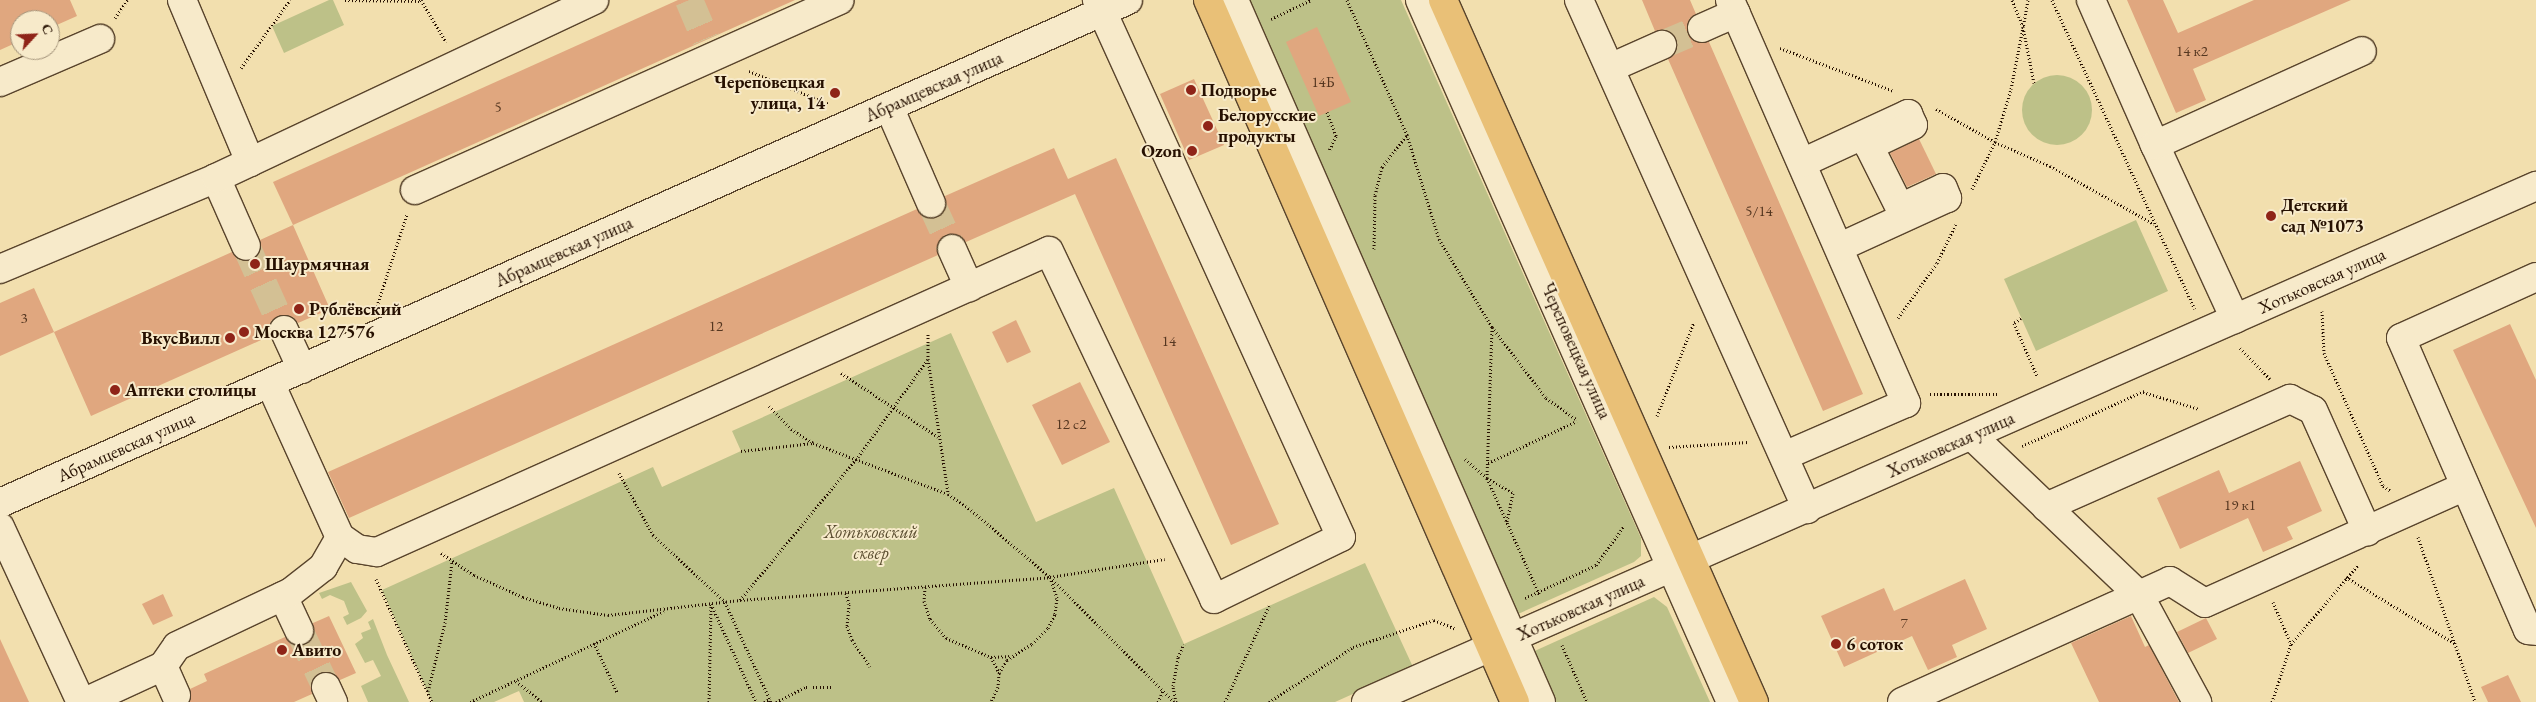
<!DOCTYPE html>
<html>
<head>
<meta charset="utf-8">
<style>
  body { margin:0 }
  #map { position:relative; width:2536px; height:702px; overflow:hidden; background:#f2dfae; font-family:"EB Garamond",serif }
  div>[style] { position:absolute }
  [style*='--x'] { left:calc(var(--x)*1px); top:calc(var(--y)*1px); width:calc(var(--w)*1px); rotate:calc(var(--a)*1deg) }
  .green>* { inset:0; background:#bdc188 }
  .round { border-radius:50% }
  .building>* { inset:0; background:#e0a77f }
  .minor-tunnel>* { height:28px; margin-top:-14px; transform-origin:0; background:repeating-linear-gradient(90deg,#d3c094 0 28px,transparent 0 42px) }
  .path>* { height:3px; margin-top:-1.5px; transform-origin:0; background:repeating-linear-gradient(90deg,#261001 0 1px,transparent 0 3.5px) }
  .roads { filter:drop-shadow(1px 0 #59442c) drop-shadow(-1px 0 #59442c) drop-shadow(0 1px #59442c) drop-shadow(0 -1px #59442c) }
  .minor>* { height:28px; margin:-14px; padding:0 14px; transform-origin:14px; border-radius:14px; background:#f7eaca }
  .major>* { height:28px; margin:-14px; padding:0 14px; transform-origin:14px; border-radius:14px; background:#e9c077 }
  .dots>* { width:14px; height:14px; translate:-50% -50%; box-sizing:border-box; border:2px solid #f7eaca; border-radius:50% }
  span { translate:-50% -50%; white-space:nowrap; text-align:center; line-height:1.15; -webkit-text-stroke:4px #f7eaca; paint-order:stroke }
  .number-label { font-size:15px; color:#543620 }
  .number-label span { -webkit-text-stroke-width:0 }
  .poi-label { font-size:18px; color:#261001; font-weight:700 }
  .right { translate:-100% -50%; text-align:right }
  .left { translate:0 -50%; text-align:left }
  .street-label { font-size:18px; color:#261001 }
  .park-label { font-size:18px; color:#5b4e30; font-style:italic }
  .north { position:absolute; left:10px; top:10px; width:50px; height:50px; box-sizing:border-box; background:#f7eaca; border:1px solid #a3937a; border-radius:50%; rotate:65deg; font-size:14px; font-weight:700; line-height:20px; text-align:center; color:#261001 }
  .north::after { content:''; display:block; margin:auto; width:18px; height:22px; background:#8f2418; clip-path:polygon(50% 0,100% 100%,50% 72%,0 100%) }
</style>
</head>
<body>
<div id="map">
  <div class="green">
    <div style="clip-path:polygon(329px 0,333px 0,344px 25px,284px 53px,272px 26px)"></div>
    <div style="clip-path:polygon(1237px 0,1401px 0,1641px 538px,1641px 556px,1634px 562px,1518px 614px,1498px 608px)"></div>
    <div class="round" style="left:2022px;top:75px;width:70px;height:70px"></div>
    <div style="clip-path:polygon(2136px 220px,2168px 291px,2036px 351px,2004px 279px)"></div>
    <div style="clip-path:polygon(951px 333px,1036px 522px,1114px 488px,1184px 644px,1365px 563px,1413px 667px,1335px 702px,524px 702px,519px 691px,494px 702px,432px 702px,382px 590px,653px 467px,662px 487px,741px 451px,732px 431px)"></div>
    <div style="clip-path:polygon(351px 582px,367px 611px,361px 618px,347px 625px,343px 617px,349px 614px,344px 601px,330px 595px,322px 599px,319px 593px)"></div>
    <div style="clip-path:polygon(1654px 597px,1667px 607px,1710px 702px,1543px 702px,1528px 654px)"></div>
    <div style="clip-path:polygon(373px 619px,387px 655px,409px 702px,368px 702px,361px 686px,381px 676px,373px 660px,365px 663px,355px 644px,363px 638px,361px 633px,371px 629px,368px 622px)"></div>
  </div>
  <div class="building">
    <div style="clip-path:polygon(0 0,70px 0,77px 16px,50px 28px,50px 20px,20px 20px,20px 41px,0 50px)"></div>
    <div style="clip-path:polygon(678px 0,795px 0,293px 225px,273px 182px)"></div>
    <div style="clip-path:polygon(1642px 0,1690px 0,1696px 14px,1689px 19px,1688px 34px,1693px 41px,1709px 42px,1863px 394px,1823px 411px,1668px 59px,1677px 47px,1676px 38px,1664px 30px,1655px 31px)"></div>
    <div style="clip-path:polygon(2127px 0,2163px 0,2178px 33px,2254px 0,2351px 0,2193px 69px,2206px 100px,2176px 113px)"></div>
    <div style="clip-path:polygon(1317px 27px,1351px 102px,1319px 116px,1286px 42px)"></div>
    <div style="clip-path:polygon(1194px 79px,1224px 145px,1189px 160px,1160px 94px)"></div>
    <div style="clip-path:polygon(1919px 139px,1936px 174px,1907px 187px,1890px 153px)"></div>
    <div style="clip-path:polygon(1054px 148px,1068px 179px,1116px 158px,1279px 524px,1231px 545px,1075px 194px,966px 242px,954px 234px,945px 235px,937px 247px,938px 255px,349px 518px,328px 472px,917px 209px,929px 218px,938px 217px,946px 205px,945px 196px)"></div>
    <div style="clip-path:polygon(293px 225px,330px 309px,298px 323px,293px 317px,278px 316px,271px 321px,270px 336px,91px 416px,54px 332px,232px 252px,237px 259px,252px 260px,259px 255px,260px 240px)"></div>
    <div style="clip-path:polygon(34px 288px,54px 332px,0 356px,0 303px)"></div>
    <div style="clip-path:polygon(1016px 320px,1031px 352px,1007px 363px,992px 332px)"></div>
    <div style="clip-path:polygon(2510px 324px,2536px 380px,2536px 528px,2453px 350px)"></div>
    <div style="clip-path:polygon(1080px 382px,1110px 442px,1062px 465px,1032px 405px)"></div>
    <div style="clip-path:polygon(2300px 461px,2322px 511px,2287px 527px,2293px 539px,2263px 552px,2248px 518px,2180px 549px,2157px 498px,2219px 470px,2229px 493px)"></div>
    <div style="clip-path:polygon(1965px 579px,1987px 629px,1952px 645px,1957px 657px,1928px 670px,1912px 636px,1844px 667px,1821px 616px,1884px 588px,1894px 611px)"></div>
    <div style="clip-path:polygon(163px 594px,173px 616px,153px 625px,142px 604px)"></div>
    <div style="clip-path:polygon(329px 616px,356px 673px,340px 680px,328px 672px,319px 673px,311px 685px,312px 694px,294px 702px,190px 702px,190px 689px,207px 681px,204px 674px,285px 637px,291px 643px,305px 644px,312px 638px,313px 623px)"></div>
    <div style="clip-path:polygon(2131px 616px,2145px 647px,2149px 645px,2179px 702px,2099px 702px,2071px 643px)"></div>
    <div style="clip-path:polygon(2206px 618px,2217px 639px,2188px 653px,2177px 632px)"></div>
    <div style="clip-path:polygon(0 639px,29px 702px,0 702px)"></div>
    <div style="clip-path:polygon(2508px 675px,2521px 702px,2488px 702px,2481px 687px)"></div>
  </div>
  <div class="minor-tunnel">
    <div style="--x:689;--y:0;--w:43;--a:67"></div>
    <div style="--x:1662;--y:45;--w:43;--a:-23"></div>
    <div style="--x:931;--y:203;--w:51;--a:65.5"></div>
    <div style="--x:246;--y:246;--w:92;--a:65.7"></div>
    <div style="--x:299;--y:630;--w:63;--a:64.7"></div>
  </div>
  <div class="path">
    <div style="--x:345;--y:0;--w:77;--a:0.7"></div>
    <div style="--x:421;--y:0;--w:49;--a:59.2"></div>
    <div style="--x:1347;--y:0;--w:148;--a:66"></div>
    <div style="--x:1407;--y:135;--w:109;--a:72.9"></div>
    <div style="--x:1439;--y:239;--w:103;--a:58.9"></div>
    <div style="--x:1492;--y:327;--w:151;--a:91.9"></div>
    <div style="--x:1487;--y:478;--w:129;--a:65.8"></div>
    <div style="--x:2028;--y:0;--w:27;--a:100"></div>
    <div style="--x:2023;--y:27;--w:57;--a:78.9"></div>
    <div style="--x:2052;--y:0;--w:340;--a:65.2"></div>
    <div style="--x:115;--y:18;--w:22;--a:-56"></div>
    <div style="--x:1271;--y:19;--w:44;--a:-25.4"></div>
    <div style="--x:1780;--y:48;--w:122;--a:20.7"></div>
    <div style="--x:241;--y:68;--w:84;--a:-54.2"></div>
    <div style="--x:749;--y:71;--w:87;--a:22.4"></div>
    <div style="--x:1936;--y:109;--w:68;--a:29.2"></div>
    <div style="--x:1995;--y:142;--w:60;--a:23.6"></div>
    <div style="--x:2050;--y:166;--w:119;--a:29.1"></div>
    <div style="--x:1327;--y:112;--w:26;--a:69"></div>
    <div style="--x:1336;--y:136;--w:17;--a:115"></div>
    <div style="--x:1972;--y:189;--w:52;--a:-63.9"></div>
    <div style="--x:1995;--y:142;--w:55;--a:-73.2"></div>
    <div style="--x:2011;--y:89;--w:63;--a:-79"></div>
    <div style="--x:2023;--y:27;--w:29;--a:-112"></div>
    <div style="--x:1374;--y:249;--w:54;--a:-88.9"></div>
    <div style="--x:1375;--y:195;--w:29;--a:-76"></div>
    <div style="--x:1382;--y:167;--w:41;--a:-52"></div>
    <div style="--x:377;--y:306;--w:97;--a:-71.9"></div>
    <div style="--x:2322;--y:311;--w:42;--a:87.3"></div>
    <div style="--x:2324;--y:353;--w:145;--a:66.1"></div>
    <div style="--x:2383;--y:486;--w:9;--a:32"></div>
    <div style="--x:1898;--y:318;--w:67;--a:-54.7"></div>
    <div style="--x:1937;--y:263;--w:43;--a:-64"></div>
    <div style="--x:2021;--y:318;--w:9;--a:144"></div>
    <div style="--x:2014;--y:323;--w:58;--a:66.5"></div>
    <div style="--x:1492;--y:327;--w:89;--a:52.7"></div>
    <div style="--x:1546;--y:398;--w:37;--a:35"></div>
    <div style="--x:928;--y:334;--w:25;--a:90"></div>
    <div style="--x:928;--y:359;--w:135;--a:81.5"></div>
    <div style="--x:2240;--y:348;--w:43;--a:45.9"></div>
    <div style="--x:841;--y:373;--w:116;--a:33.4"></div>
    <div style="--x:2143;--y:392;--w:59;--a:16.9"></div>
    <div style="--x:1930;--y:394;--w:67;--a:0"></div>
    <div style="--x:769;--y:406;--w:32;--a:46"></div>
    <div style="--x:791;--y:429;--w:26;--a:32"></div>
    <div style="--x:813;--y:443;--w:144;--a:20.7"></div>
    <div style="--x:948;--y:494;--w:28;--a:35"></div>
    <div style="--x:971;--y:510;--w:104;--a:40.3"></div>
    <div style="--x:1050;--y:577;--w:176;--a:45.2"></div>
    <div style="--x:1657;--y:416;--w:101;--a:-68.5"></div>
    <div style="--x:2022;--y:446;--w:134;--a:-24.3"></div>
    <div style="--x:1669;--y:447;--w:79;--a:-3.6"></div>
    <div style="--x:741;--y:451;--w:72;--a:-6.3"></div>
    <div style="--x:1465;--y:459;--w:29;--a:41"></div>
    <div style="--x:1487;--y:478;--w:30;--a:30"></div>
    <div style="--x:1513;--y:493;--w:30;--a:102"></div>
    <div style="--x:1488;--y:463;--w:98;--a:-25.3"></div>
    <div style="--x:619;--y:473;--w:71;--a:61.3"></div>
    <div style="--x:653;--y:535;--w:98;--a:42.9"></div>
    <div style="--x:725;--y:602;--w:110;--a:65.3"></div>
    <div style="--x:2418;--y:537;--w:175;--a:70.9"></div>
    <div style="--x:441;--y:553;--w:40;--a:34"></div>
    <div style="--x:474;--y:575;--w:54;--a:24.2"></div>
    <div style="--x:523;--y:597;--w:38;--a:17"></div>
    <div style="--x:559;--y:608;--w:49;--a:8.1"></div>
    <div style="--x:608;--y:615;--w:133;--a:-6.5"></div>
    <div style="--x:740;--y:600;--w:311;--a:-4.2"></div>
    <div style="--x:1050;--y:577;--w:116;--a:-8.9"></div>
    <div style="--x:2346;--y:577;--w:127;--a:31.4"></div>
    <div style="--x:376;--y:579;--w:135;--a:65.5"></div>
    <div style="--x:925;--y:587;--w:14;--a:94"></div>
    <div style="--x:924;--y:601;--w:19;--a:72"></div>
    <div style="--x:930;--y:619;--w:25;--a:50"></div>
    <div style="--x:946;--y:638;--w:49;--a:22.9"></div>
    <div style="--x:991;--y:657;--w:18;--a:63"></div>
    <div style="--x:999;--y:673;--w:14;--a:94"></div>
    <div style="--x:998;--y:687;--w:17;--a:115"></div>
    <div style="--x:846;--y:593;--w:11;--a:75"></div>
    <div style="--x:849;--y:604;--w:22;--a:95"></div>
    <div style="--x:847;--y:626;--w:15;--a:70"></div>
    <div style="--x:852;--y:640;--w:32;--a:56"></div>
    <div style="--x:1525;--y:598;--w:78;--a:-24.9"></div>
    <div style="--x:1596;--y:565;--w:48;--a:-54.3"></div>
    <div style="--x:740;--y:600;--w:185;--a:-50.5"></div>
    <div style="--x:858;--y:457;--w:120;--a:-54.5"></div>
    <div style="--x:2273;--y:602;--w:46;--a:66.8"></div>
    <div style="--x:711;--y:604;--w:108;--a:65.3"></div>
    <div style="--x:594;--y:643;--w:54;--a:64.9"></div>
    <div style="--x:1562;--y:645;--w:62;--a:66.3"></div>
    <div style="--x:991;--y:657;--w:21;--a:-3"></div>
    <div style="--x:999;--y:673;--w:15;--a:-58"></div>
    <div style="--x:1007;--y:660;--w:30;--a:-33"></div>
    <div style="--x:1032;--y:644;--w:23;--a:-45"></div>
    <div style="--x:1048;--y:628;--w:16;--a:-63"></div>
    <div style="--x:1055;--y:614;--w:16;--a:-83"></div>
    <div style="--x:1057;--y:598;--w:19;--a:-108"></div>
    <div style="--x:516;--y:681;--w:33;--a:39"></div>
    <div style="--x:428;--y:691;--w:70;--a:-76"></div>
    <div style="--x:445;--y:623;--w:61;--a:-83.5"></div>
    <div style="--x:470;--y:702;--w:214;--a:-25.1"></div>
    <div style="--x:709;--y:702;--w:97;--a:-88.8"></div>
    <div style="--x:764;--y:702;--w:7;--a:-27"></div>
    <div style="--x:776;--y:702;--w:34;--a:-27"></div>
    <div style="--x:806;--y:687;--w:25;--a:0"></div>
    <div style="--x:1158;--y:702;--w:12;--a:-66"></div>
    <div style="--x:1176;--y:702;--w:16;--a:-101"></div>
    <div style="--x:1173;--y:686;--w:29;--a:-80"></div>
    <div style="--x:1178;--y:657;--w:14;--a:-65"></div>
    <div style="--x:1225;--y:702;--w:106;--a:-65.4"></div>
    <div style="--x:1269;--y:702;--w:100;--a:-33.2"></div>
    <div style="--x:1353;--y:647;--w:85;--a:-18.4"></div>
    <div style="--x:1434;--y:620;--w:22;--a:22"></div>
    <div style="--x:2272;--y:702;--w:61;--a:-71.9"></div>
    <div style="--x:2291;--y:644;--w:104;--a:-49.7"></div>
  </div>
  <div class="roads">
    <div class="minor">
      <div style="--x:182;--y:0;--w:176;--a:67.2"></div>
      <div style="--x:1234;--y:0;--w:766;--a:66.38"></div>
      <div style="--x:1420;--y:0;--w:768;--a:66.11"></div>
      <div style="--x:1579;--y:0;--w:558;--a:65.87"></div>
      <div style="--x:1730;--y:0;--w:440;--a:66.4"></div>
      <div style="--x:1906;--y:403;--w:133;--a:156.5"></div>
      <div style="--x:2091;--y:0;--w:158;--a:66.2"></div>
      <div style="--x:1702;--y:28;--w:37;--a:-24"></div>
      <div style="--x:1610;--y:68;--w:57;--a:-23.9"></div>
      <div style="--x:0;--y:82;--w:109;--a:-23.3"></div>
      <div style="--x:889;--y:107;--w:105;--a:66.4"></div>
      <div style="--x:1802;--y:163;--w:117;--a:-24.8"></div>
      <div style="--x:1908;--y:114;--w:12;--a:66"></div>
      <div style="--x:1913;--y:125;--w:49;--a:154.5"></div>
      <div style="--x:1869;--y:146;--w:69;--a:63.4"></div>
      <div style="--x:1900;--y:208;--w:47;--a:-24.9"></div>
      <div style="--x:1943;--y:188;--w:11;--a:68"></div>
      <div style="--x:1947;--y:198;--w:118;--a:155.4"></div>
      <div style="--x:216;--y:178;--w:74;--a:66.2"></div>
      <div style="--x:415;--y:190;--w:465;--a:-24.1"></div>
      <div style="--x:952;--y:249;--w:42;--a:65.9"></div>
      <div style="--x:0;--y:269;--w:234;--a:-22.8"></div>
      <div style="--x:216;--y:178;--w:418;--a:-25.2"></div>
      <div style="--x:2536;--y:277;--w:148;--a:155.7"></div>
      <div style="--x:2401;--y:338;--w:318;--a:66.5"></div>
      <div style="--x:2528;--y:630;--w:8;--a:7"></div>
      <div style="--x:2235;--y:319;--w:192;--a:-114.7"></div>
      <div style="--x:2155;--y:145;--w:227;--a:-24.4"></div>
      <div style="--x:284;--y:330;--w:43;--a:65.2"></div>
      <div style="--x:270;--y:383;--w:169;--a:65.6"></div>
      <div style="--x:340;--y:537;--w:21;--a:35"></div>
      <div style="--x:357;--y:549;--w:20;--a:9"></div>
      <div style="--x:377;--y:552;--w:736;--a:-24.13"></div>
      <div style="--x:1049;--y:251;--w:385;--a:64.6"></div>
      <div style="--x:1214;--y:599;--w:141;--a:-26"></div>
      <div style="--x:1341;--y:537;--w:590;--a:-114.44"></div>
      <div style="--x:1972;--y:436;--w:231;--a:43.6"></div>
      <div style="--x:2139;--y:595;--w:122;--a:61.5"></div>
      <div style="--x:0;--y:503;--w:1235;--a:-24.03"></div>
      <div style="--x:2046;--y:507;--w:267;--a:-23.9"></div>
      <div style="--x:2290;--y:399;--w:25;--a:26"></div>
      <div style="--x:2313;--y:410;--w:133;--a:65.9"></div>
      <div style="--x:0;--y:527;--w:193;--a:65.2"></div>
      <div style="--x:283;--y:596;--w:38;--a:65"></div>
      <div style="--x:163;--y:666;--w:32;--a:66"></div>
      <div style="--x:326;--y:687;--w:17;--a:65"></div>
      <div style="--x:85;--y:702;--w:86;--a:-24.8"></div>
      <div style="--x:163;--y:666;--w:24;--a:-55"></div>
      <div style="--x:177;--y:646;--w:126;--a:-25.3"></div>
      <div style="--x:291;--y:592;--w:41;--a:-38"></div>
      <div style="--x:323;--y:567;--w:34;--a:-60"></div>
      <div style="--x:1366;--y:702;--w:1279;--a:-23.8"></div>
      <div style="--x:1902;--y:702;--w:294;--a:-24.3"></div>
      <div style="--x:2170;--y:581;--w:41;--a:32.2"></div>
      <div style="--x:2205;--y:603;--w:285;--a:-24.2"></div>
    </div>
    <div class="major">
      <div style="--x:1208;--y:0;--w:766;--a:66.38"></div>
      <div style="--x:1443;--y:0;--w:768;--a:66.11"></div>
    </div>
  </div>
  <div class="dots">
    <div style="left:1191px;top:90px;background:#8f2418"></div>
    <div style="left:835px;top:93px;background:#8f2418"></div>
    <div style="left:1208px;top:126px;background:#8f2418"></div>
    <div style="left:1192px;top:151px;background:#8f2418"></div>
    <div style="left:2271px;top:216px;background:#8f2418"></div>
    <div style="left:255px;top:264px;background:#8f2418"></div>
    <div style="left:299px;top:309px;background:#8f2418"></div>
    <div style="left:244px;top:332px;background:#8f2418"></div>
    <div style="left:230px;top:338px;background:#8f2418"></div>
    <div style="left:115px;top:390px;background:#8f2418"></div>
    <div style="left:1836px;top:644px;background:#8f2418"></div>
    <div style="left:282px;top:650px;background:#8f2418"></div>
  </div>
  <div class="number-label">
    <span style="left:2192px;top:51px">14 к2</span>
    <span style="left:1323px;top:82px">14Б</span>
    <span style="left:498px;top:107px">5</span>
    <span style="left:1759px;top:211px">5/14</span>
    <span style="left:24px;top:318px">3</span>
    <span style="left:716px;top:326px">12</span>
    <span style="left:1169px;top:341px">14</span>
    <span style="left:1071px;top:424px">12 с2</span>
    <span style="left:2240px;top:505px">19 к1</span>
    <span style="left:1904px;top:623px">7</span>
  </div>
  <div class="poi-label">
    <span class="right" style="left:825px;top:93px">Череповецкая<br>улица, 14</span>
    <span class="left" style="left:1201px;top:90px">Подворье</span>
    <span class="left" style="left:1218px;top:126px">Белорусские<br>продукты</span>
    <span class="right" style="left:1182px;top:151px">Ozon</span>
    <span class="left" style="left:2281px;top:216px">Детский<br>сад №1073</span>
    <span class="left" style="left:265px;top:264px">Шаурмячная</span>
    <span class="left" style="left:309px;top:309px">Рублёвский</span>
    <span class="left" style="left:254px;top:332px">Москва 127576</span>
    <span class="right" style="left:220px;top:338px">ВкусВилл</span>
    <span class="left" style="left:125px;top:390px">Аптеки столицы</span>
    <span class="left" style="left:1846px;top:644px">6 соток</span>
    <span class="left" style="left:292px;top:650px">Авито</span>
  </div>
  <div class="street-label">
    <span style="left:934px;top:87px;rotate:-24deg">Абрамцевская улица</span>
    <span style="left:564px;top:252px;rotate:-24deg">Абрамцевская улица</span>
    <span style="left:2322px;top:281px;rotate:-24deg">Хотьковская улица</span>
    <span style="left:1576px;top:351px;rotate:66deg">Череповецкая улица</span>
    <span style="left:1951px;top:445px;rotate:-24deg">Хотьковская улица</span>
    <span style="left:126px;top:447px;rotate:-24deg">Абрамцевская улица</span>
    <span style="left:1581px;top:608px;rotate:-24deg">Хотьковская улица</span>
  </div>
  <div class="park-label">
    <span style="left:871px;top:543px">Хотьковский<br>сквер</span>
  </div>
  <div class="north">С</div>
</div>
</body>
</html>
